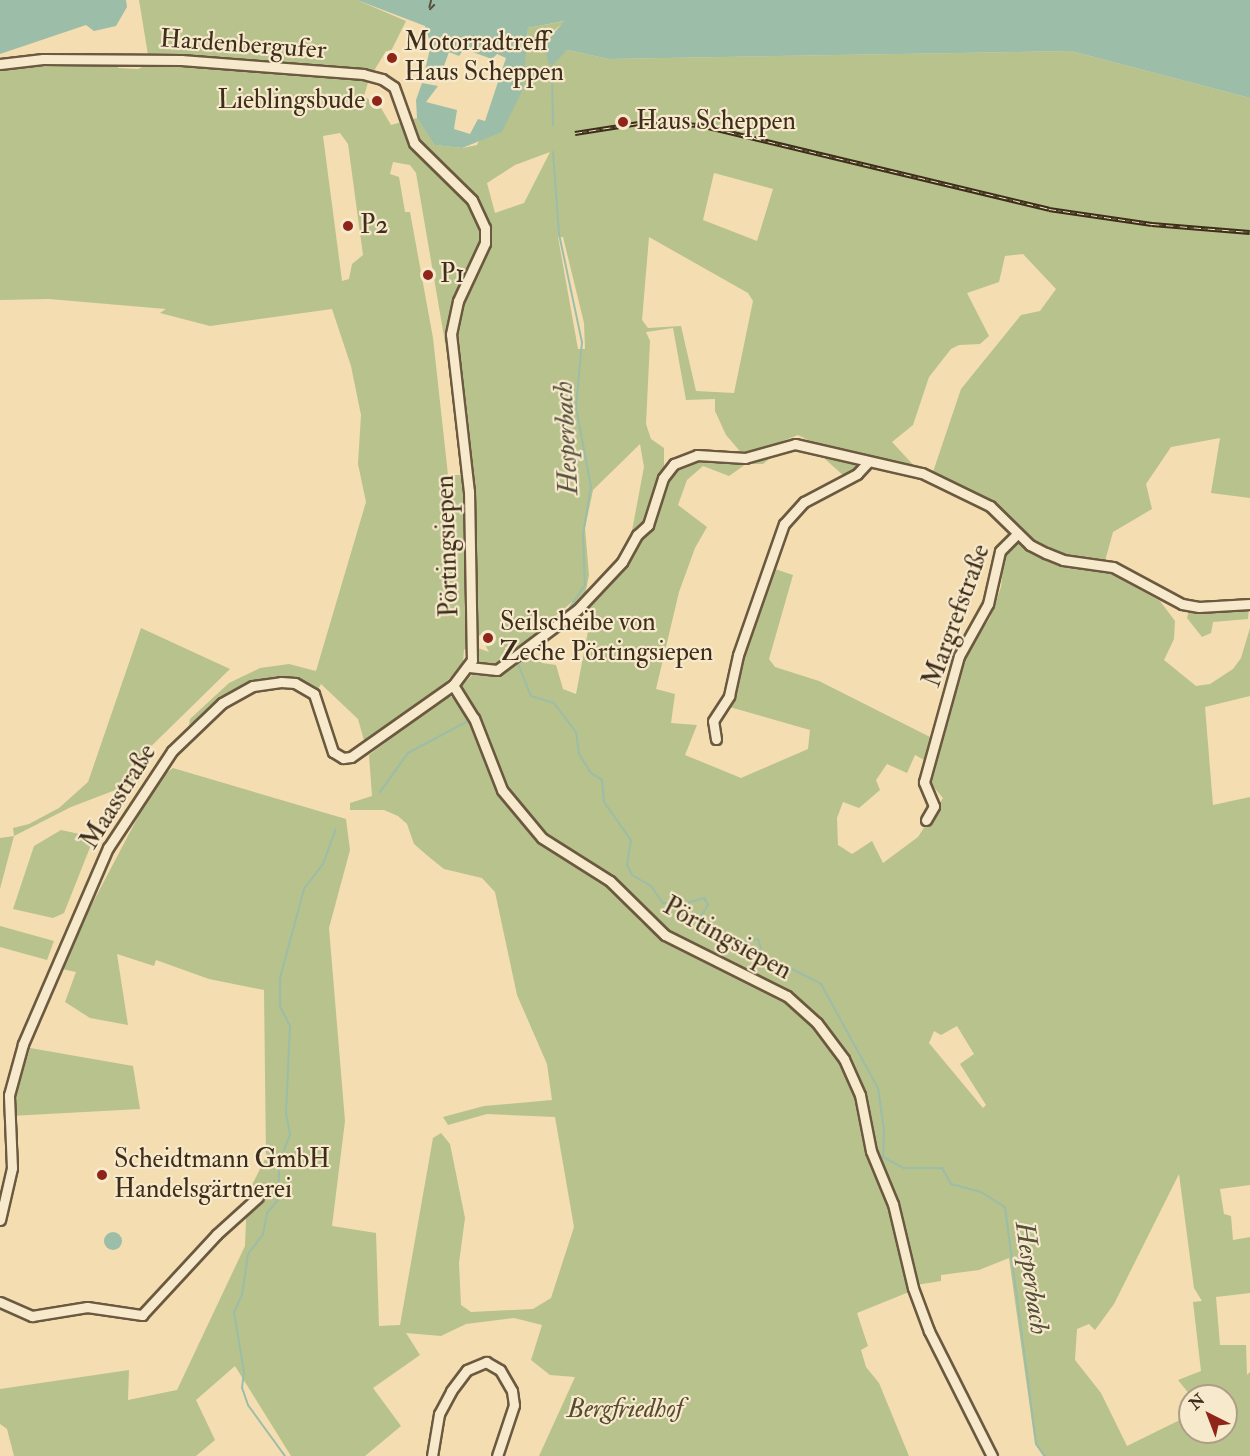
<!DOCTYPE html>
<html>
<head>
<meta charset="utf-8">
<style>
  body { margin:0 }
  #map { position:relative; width:1250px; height:1456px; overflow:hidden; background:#f3ddb1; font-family:"IM FELL Double Pica",serif }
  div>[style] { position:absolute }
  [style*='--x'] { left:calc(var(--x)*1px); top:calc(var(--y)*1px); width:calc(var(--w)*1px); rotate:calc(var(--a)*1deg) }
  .green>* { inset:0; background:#b8c28d }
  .water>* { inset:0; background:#9cbda7 }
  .round { border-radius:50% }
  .stream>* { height:2px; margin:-1px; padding:0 1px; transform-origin:1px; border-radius:1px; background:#9cbda7 }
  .ferry>* { height:1.5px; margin-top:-0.75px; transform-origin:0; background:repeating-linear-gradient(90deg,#56513d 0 8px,transparent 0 14px) }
  .roads { filter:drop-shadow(2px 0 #6b5940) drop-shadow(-2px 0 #6b5940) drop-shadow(0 2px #6b5940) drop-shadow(0 -2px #6b5940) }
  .minor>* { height:9px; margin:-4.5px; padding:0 4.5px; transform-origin:4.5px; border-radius:4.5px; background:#f7e9cc }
  .rail>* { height:4.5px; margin-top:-2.25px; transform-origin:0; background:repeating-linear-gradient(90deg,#f7e9cc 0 7px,#3e2d1a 0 14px); box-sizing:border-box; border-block:2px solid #3e2d1a }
  .dots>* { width:16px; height:16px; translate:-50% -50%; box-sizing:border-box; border:3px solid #f7e9cc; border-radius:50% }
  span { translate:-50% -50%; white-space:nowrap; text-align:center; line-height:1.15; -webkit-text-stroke:4.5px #f7e9cc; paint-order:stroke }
  .poi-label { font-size:26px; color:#3e2d1a }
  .left { translate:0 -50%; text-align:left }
  .right { translate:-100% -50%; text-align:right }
  .street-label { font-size:26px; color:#3e2d1a }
  .park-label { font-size:26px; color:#564b31; font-style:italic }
  .water-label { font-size:27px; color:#56513d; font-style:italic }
  .north { position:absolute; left:1178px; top:1384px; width:60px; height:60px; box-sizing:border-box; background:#f7e9cc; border:2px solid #ad9e85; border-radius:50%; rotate:318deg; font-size:16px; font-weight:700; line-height:24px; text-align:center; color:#3e2d1a }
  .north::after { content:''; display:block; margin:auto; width:21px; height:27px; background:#8f2418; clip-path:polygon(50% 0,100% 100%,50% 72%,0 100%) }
</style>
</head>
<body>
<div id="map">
  <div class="green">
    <div style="clip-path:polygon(evenodd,139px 0,357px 0,406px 21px,390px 53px,386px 51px,369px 79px,364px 96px,381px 108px,391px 125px,417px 118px,436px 145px,462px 148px,477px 145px,527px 41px,528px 28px,565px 21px,548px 36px,554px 61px,567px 50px,609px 59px,1071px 51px,1250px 98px,1250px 498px,1211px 493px,1220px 438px,1171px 447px,1146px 484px,1152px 509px,1113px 532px,1105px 561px,1071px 559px,1041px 548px,999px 507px,933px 472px,961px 389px,1021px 315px,1040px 311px,1056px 289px,1023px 254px,1005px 256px,999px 282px,967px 293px,989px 336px,980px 344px,959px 345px,951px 349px,929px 377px,913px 425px,892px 442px,919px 471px,866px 457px,859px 469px,845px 477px,825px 459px,830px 451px,798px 435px,744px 456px,726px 435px,715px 411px,715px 399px,686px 400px,673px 328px,646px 332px,650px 341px,646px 424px,651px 439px,664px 448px,664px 471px,699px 457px,728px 462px,779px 451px,763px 464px,746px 464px,729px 476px,703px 466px,687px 480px,678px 505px,707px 527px,695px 548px,679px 592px,656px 689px,675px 694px,671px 723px,697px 725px,685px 755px,741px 778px,808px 749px,810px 730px,726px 706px,769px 567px,793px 575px,769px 659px,775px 667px,819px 681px,932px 738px,928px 762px,915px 755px,907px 773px,887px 764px,876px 780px,880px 790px,859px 808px,843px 802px,837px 818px,838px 845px,852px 854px,872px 841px,883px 863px,918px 837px,943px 798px,930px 783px,929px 774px,962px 660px,990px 618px,1001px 587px,1004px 558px,1019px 539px,1064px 563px,1107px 572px,1160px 601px,1175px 621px,1174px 639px,1164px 660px,1196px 686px,1210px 684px,1233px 669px,1241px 658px,1250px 628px,1250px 696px,1205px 707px,1213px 805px,1250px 797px,1250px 1185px,1220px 1189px,1224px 1214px,1231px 1216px,1233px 1240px,1250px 1237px,1250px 1293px,1216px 1297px,1220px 1345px,1246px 1345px,1247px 1375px,1250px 1372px,1250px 1456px,1043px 1456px,1035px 1444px,1009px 1258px,979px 1270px,941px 1275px,941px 1281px,916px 1285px,903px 1223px,876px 1153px,858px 1077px,847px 1057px,807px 1008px,789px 993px,665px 931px,623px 888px,538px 829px,506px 789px,461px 687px,473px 674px,475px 647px,489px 652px,480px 635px,464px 650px,463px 662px,438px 692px,365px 744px,358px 719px,321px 684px,317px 691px,307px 682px,284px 677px,242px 685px,189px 725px,190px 719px,229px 683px,260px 668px,289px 664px,316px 671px,366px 502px,358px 464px,361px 415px,351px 366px,332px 309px,210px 326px,160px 313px,166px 309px,49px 299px,0 300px,0 68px,117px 63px,118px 68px,138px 69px,168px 55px,148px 55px,139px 0,340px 133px,348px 144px,363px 255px,352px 264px,349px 279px,342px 281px,323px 136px,340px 133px,139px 0,550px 152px,524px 203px,495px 213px,487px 183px,515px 165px,550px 152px,139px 0,393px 162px,410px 165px,416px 173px,448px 360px,461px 475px,448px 475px,433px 338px,410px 212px,405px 212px,399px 177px,390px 174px,393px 162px,139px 0,714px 173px,773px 189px,757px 241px,703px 220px,714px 173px,139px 0,558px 237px,563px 237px,584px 323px,585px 349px,578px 349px,558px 237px,139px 0,649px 237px,748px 293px,753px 301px,734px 393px,696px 391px,681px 326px,648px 328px,642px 320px,649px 237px,139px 0,640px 444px,644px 467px,631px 536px,620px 562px,585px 595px,589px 575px,585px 528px,593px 490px,640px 444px,139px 0,572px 602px,592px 610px,576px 694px,563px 689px,556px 665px,542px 663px,531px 649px,554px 617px,572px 602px,139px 0,957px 1026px,974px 1054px,960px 1064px,986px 1105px,983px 1108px,929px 1043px,934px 1031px,941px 1035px,957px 1026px,139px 0,1179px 1174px,1194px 1288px,1202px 1301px,1193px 1302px,1201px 1371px,1178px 1380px,1191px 1396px,1226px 1396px,1226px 1432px,1190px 1432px,1190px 1415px,1127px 1446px,1101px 1393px,1075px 1360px,1077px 1329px,1089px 1324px,1095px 1330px,1114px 1304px,1179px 1174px)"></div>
    <div style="clip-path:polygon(1249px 607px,1248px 619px,1213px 622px,1211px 633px,1202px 637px,1187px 618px,1189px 610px)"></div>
    <div style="clip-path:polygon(141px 628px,230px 669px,133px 764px,139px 781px,71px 807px,14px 836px,0 889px,0 838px,14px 836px,13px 828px,29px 824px,59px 808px,88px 782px)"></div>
    <div style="clip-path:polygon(447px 696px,456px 698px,467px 713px,495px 787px,539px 840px,614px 889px,641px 922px,661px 938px,785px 999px,826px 1040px,846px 1071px,856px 1098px,867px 1155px,888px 1204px,909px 1292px,857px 1313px,868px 1346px,861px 1350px,866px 1367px,879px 1383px,909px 1456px,539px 1456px,575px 1377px,550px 1375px,531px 1360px,542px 1325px,514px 1318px,466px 1324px,441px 1336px,406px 1333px,420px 1355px,373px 1388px,401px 1426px,365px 1456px,291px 1456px,235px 1366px,196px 1400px,215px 1440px,196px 1456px,14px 1456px,7px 1429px,0 1424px,0 1389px,129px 1370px,128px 1400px,177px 1390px,245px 1246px,247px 1195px,266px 1157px,264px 990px,209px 979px,156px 960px,154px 966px,117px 954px,128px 1025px,90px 1018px,65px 1002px,76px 972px,62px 969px,81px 925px,140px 813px,165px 774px,173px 768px,346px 819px,350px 850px,329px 928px,345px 1121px,332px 1226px,376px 1233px,379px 1326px,400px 1325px,433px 1138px,441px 1133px,450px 1144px,465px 1218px,459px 1263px,461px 1305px,471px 1312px,533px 1309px,551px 1298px,574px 1227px,555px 1117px,487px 1114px,448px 1125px,443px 1117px,484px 1106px,552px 1100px,547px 1064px,517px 995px,495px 892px,482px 878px,444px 869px,429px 857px,414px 844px,407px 824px,398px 816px,384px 810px,350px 810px,350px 803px,372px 796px,369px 755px)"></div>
    <div style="clip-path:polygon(61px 830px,89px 836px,91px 845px,64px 913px,53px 918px,13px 909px,34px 846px)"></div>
    <div style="clip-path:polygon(0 926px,54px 941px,47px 960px,0 947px)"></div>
    <div style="clip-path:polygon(30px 1048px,133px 1066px,140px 1109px,10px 1116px)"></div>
  </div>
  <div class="water">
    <div style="clip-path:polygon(0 0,126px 0,127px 7px,116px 26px,94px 31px,86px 25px,0 54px)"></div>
    <div style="clip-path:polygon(357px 0,1250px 0,1250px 98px,1071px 51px,609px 59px,567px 50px,554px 64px,549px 65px,544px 45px,564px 21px,528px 28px,523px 89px,502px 132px,462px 148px,435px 145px,417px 118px,416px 100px,422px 83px,438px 86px,426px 102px,457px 110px,454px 129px,470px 134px,478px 119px,485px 121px,506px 58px,497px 54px,492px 59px,464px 49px,459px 56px,449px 52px,440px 77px,425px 70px,431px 45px,425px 26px)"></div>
    <div class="round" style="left:104px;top:1232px;width:18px;height:18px"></div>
  </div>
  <div class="stream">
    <div style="--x:552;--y:64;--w:61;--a:89.1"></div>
    <div style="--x:553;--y:152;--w:82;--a:85.8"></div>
    <div style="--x:559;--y:234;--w:110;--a:78"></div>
    <div style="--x:582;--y:342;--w:65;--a:95.3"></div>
    <div style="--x:576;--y:407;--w:81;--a:79.4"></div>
    <div style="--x:591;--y:487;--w:48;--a:99.7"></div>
    <div style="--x:583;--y:534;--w:51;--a:87.8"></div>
    <div style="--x:585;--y:585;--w:34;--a:124"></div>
    <div style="--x:514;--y:654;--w:5;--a:-79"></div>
    <div style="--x:515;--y:649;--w:42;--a:-35.2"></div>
    <div style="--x:516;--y:659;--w:40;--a:68"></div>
    <div style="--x:531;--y:696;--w:24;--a:17"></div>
    <div style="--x:554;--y:703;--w:36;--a:53"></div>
    <div style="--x:576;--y:732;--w:22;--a:82"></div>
    <div style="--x:579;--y:754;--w:22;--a:58"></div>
    <div style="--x:591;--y:773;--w:13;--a:32"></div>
    <div style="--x:602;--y:780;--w:22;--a:85"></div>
    <div style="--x:604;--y:802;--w:47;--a:54.6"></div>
    <div style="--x:631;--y:840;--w:25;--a:99"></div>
    <div style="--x:627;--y:865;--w:11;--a:63"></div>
    <div style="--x:632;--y:875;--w:22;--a:30"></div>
    <div style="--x:651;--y:886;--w:21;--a:55"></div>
    <div style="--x:663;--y:903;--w:20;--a:3"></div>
    <div style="--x:683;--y:904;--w:22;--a:-16"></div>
    <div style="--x:704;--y:898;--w:8;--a:60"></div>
    <div style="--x:708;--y:905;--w:17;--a:121"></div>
    <div style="--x:699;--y:920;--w:28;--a:48"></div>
    <div style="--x:718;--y:941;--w:9;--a:18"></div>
    <div style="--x:727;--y:944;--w:31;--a:-9"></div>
    <div style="--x:758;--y:939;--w:28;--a:73"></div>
    <div style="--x:766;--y:966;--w:24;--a:5"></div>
    <div style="--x:790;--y:968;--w:35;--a:27"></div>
    <div style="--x:821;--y:984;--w:119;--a:61.3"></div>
    <div style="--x:878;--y:1088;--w:42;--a:81.9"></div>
    <div style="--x:884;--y:1130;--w:27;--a:92"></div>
    <div style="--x:883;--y:1157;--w:24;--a:28"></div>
    <div style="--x:904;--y:1168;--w:38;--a:0"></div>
    <div style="--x:942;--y:1168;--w:18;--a:61"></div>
    <div style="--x:951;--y:1184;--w:31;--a:15"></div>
    <div style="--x:981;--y:1192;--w:28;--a:32"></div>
    <div style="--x:1005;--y:1207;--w:239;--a:82.5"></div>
    <div style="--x:1036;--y:1444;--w:15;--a:53"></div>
    <div style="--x:380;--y:792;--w:48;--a:-54.3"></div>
    <div style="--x:408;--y:753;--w:66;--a:-28.1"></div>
    <div style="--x:285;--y:1456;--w:63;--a:-126"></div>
    <div style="--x:248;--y:1405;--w:18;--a:-109"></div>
    <div style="--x:242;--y:1388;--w:16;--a:-83"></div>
    <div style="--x:244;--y:1372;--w:61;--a:-99.5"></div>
    <div style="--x:234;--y:1312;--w:19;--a:-65"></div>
    <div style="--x:242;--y:1295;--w:41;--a:-81.7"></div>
    <div style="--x:248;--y:1254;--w:25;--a:-53"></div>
    <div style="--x:263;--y:1234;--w:21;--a:-79"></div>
    <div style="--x:267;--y:1213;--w:17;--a:-50"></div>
    <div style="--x:278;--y:1200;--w:37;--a:-88"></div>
    <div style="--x:279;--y:1163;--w:31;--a:-69"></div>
    <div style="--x:290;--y:1134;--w:20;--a:-101"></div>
    <div style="--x:286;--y:1114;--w:88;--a:-87.4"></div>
    <div style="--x:290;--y:1026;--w:22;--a:-117"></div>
    <div style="--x:280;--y:1006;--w:28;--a:-90"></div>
    <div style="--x:280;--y:978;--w:92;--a:-74.9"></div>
    <div style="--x:304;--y:889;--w:31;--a:-53"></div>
    <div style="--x:323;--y:864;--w:37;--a:-70"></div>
  </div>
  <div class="ferry">
    <div style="--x:429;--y:8;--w:8;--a:-76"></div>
    <div style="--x:429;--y:10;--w:14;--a:-45"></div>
  </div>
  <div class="roads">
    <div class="minor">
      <div style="--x:0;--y:64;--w:43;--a:-6.6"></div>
      <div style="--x:43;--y:59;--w:138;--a:0.4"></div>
      <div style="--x:181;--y:60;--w:183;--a:4.4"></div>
      <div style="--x:363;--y:74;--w:20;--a:15"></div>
      <div style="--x:382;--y:79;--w:14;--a:34"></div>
      <div style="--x:394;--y:87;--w:59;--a:70.3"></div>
      <div style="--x:414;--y:143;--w:81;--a:44.5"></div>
      <div style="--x:472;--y:200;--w:31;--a:65"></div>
      <div style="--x:485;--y:228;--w:15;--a:90"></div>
      <div style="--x:485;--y:243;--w:64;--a:115"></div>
      <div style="--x:458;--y:301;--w:34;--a:102"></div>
      <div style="--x:451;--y:334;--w:158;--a:83.5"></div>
      <div style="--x:469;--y:491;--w:169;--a:89"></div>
      <div style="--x:472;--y:660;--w:31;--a:127"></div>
      <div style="--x:453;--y:685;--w:39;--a:58"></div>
      <div style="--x:474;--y:718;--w:77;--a:68.7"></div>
      <div style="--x:502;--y:790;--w:62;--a:50.2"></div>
      <div style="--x:542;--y:838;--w:80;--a:32.3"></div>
      <div style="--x:610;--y:881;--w:77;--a:44.5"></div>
      <div style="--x:665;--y:935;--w:136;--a:26.6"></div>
      <div style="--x:787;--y:996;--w:40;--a:42"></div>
      <div style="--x:817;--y:1023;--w:45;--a:53.1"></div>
      <div style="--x:844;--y:1059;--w:39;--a:66"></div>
      <div style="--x:860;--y:1095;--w:57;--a:78.9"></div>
      <div style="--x:871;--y:1151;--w:57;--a:67.5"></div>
      <div style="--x:893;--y:1204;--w:86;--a:76.6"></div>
      <div style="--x:913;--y:1288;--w:46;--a:69.6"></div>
      <div style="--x:929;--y:1331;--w:140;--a:63.3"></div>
      <div style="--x:469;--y:667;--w:28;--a:6"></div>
      <div style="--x:497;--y:670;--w:100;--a:-36.9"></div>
      <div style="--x:577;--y:610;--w:66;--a:-46.8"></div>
      <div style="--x:622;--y:562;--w:31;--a:-61"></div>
      <div style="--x:637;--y:535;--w:15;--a:-42"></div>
      <div style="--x:648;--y:525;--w:49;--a:-72.3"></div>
      <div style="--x:663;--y:478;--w:18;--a:-52"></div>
      <div style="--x:674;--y:464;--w:25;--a:-21"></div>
      <div style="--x:697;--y:455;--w:48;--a:3.6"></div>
      <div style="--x:745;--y:458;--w:52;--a:-15.6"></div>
      <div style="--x:795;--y:444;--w:130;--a:12.9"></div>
      <div style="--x:922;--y:473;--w:76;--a:25.9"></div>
      <div style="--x:990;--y:506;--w:56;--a:44.3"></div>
      <div style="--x:1030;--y:545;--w:18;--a:27"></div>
      <div style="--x:1046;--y:553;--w:18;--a:22"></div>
      <div style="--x:1063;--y:560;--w:50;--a:8"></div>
      <div style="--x:1113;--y:567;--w:78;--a:28.2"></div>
      <div style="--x:1182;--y:604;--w:17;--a:10"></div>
      <div style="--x:1199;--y:607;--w:51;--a:-3.4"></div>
      <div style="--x:716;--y:739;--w:18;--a:-99"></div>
      <div style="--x:713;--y:721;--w:30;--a:-57"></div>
      <div style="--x:729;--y:696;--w:42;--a:-77.6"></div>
      <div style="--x:738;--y:655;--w:139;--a:-70.7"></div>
      <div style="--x:784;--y:524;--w:30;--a:-48"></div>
      <div style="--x:804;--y:502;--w:60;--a:-27.8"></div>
      <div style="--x:857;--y:474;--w:16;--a:-47"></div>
      <div style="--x:926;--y:820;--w:16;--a:-60"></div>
      <div style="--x:934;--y:806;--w:26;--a:-113"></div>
      <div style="--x:924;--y:782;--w:131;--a:-74.5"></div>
      <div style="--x:959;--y:656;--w:60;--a:-60.9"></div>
      <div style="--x:988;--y:604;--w:54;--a:-77.2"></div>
      <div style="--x:1000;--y:551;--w:25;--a:-45"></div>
      <div style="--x:0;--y:1220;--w:53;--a:-77"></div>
      <div style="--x:12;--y:1168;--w:73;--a:-92.4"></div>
      <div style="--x:9;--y:1095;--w:53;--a:-74.6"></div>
      <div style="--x:23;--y:1044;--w:214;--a:-66.6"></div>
      <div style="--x:108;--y:848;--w:116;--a:-56.6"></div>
      <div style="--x:172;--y:751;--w:69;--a:-43.8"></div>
      <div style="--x:222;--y:703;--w:35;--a:-29"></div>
      <div style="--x:253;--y:686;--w:28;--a:-8"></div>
      <div style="--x:281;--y:682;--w:14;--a:4"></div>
      <div style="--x:295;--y:683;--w:22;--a:30"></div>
      <div style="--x:314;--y:694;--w:61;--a:71.9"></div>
      <div style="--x:333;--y:752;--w:12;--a:31"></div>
      <div style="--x:343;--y:758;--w:8;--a:-7"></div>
      <div style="--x:351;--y:757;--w:125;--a:-35.2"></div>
      <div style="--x:0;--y:1302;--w:35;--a:24"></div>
      <div style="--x:32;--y:1316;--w:56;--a:-9.3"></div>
      <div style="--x:87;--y:1307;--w:56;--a:8.3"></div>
      <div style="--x:142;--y:1315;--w:110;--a:-47.2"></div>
      <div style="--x:217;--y:1234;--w:55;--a:-42.1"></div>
      <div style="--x:432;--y:1456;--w:43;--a:-80.5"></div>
      <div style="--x:439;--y:1414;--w:26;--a:-62"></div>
      <div style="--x:451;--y:1391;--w:26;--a:-53"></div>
      <div style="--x:467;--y:1370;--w:21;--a:-23"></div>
      <div style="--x:486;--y:1362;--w:16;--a:30"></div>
      <div style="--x:500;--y:1370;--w:24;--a:60"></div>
      <div style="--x:512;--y:1391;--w:14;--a:82"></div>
      <div style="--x:514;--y:1405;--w:54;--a:108.4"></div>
    </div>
  </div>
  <div class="rail">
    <div style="--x:575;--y:133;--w:71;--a:-8.9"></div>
    <div style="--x:645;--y:122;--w:55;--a:3.1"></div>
    <div style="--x:700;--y:125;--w:359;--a:13.5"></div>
    <div style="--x:1049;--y:209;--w:104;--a:8.3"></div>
    <div style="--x:1152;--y:224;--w:98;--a:4.7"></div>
  </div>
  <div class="dots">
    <div style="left:392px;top:58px;background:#8f2418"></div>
    <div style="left:377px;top:101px;background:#8f2418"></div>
    <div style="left:623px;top:122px;background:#8f2418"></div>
    <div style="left:348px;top:226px;background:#8f2418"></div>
    <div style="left:428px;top:275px;background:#8f2418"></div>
    <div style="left:488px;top:638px;background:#8f2418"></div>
    <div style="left:102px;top:1175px;background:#8f2418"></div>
  </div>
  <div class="poi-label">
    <span class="left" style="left:404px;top:58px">Motorradtreff<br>Haus Scheppen</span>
    <span class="right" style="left:365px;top:101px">Lieblingsbude</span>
    <span class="left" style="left:636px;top:122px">Haus Scheppen</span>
    <span class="left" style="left:360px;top:226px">P2</span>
    <span class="left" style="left:440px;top:275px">P1</span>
    <span class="left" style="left:500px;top:638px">Seilscheibe von<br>Zeche Pörtingsiepen</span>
    <span class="left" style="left:114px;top:1175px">Scheidtmann GmbH<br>Handelsgärtnerei</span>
  </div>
  <div class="street-label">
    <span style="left:243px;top:45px;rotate:4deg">Hardenbergufer</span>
    <span style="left:448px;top:546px;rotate:-92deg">Pörtingsiepen</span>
    <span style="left:957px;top:616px;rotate:-70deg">Margrefstraße</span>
    <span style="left:119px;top:797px;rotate:-58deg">Maasstraße</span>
    <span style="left:727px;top:939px;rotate:29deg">Pörtingsiepen</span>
  </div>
  <div class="park-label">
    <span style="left:625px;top:1410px">Bergfriedhof</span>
  </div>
  <div class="water-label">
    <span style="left:566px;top:438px;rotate:-93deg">Hesperbach</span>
    <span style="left:1032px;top:1278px;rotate:82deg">Hesperbach</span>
  </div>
  <div class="north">N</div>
</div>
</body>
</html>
